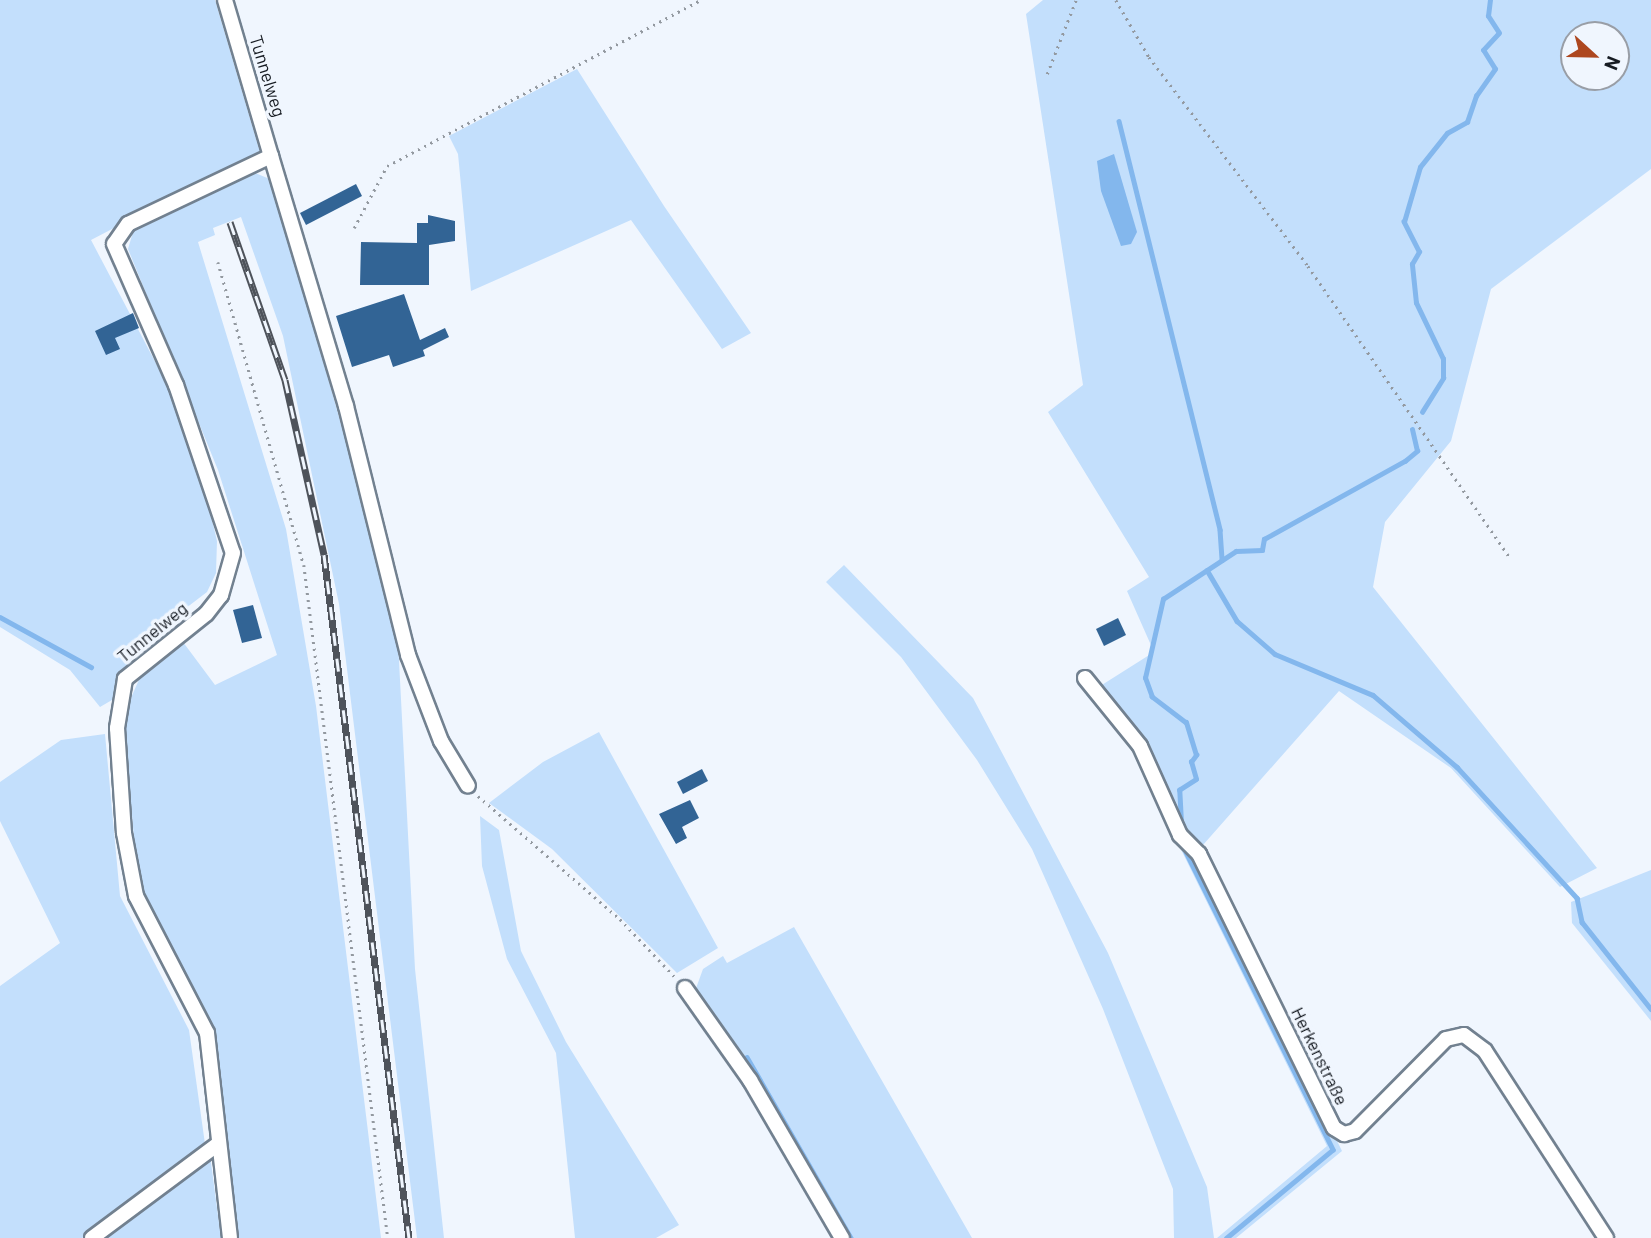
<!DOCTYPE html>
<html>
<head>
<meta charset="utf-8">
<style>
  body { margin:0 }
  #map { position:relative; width:1651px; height:1238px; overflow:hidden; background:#f0f6fe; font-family:Barlow,sans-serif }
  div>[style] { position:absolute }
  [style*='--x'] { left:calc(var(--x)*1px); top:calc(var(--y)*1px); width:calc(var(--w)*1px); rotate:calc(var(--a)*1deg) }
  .green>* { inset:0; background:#c3dffc }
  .water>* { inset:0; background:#83b7ed }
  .stream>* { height:4.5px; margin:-2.25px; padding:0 2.25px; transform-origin:2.25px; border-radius:2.25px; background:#83b7ed }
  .building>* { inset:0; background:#326495 }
  .path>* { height:2.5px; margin-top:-1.25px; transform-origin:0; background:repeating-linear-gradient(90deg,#9399a0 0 2px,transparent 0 7px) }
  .roads { filter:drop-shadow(2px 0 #728190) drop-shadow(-2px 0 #728190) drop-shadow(0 2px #728190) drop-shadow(0 -2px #728190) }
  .minor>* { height:14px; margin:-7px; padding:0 7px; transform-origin:7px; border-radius:7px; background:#fff }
  .rail>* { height:7px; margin-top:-3.5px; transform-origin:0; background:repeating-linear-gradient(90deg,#f0f6fe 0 13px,#4e535b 0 26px); box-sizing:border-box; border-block:2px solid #4e535b }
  span { translate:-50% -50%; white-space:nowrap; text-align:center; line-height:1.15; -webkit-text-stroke:7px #f0f6fe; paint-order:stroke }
  .street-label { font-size:18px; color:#161b22 }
  .north { position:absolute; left:1560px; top:21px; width:70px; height:70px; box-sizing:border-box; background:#f0f6fe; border:2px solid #999ea6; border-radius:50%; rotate:112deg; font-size:19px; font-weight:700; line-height:28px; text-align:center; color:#161b22 }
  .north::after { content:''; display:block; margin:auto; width:24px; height:32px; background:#ad471f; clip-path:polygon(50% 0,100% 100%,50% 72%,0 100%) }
</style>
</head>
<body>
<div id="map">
  <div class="green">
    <div style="clip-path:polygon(0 0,215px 0,260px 152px,91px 240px,169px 388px,202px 477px,217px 541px,216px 573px,207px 592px,139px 644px,112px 700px,100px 707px,70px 670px,0 627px)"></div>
    <div style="clip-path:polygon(evenodd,1043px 0,1651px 0,1651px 169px,1491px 289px,1451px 441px,1385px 522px,1373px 587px,1597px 868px,1560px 887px,1451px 768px,1339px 691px,1203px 845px,1176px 837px,1198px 858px,1342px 1151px,1236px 1238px,1217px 1238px,1327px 1146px,1130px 746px,1086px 695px,1154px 652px,1127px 591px,1149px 577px,1048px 412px,1083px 385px,1026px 14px,1043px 0,1574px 35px,1616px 35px,1616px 77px,1574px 77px,1574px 35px)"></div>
    <div style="clip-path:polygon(577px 69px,664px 206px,751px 333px,722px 349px,631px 220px,471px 291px,458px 154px,449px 136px)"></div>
    <div style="clip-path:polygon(248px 170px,272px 180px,397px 622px,415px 969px,444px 1238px,417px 1238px,339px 604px,283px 336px,241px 217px,213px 228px,215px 235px,198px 242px,286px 529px,316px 706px,381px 1238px,237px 1238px,208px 1017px,151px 914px,137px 871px,123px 716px,145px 666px,183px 642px,215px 685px,277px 655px,218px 470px,128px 249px,133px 232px)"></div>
    <div style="clip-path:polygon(844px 565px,973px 698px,1108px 953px,1207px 1187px,1214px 1238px,1174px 1238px,1173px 1189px,1103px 1009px,1032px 849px,977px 760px,901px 657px,826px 582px)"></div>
    <div style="clip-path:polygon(599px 732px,718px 948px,677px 973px,552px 849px,489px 803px,543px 762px)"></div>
    <div style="clip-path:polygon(105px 734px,120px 896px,189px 1030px,205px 1144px,82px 1238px,0 1238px,0 986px,60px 943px,0 821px,0 782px,61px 740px)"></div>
    <div style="clip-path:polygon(480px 816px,499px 830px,521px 951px,566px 1042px,679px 1225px,656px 1238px,575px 1238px,556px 1053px,507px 959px,482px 866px)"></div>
    <div style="clip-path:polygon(1651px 870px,1651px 1021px,1572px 923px,1571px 902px)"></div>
    <div style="clip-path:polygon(794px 927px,972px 1238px,847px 1238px,695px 991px,703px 969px,723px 956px,727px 963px)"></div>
    <div style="clip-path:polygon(210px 1155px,221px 1238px,102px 1238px)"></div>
  </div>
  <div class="water">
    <div style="clip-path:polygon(1114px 154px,1137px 232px,1131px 244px,1121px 246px,1101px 191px,1097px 161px)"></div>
  </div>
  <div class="stream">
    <div style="--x:1119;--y:121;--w:421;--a:76.1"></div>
    <div style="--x:1220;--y:530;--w:30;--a:86"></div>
    <div style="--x:1422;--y:412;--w:40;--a:-58"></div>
    <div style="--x:1443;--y:378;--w:19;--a:-90"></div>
    <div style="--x:1443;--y:359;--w:62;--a:-115.7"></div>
    <div style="--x:1416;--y:303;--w:39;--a:-96"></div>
    <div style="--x:1412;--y:264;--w:14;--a:-60"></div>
    <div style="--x:1419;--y:252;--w:34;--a:-117"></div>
    <div style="--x:1404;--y:222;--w:57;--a:-73.8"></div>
    <div style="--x:1420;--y:167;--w:43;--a:-51.5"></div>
    <div style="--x:1447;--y:133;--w:23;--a:-29"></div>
    <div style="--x:1467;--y:122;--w:28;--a:-71"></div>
    <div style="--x:1476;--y:96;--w:33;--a:-55"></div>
    <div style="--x:1495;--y:69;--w:22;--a:-122"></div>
    <div style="--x:1483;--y:50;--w:23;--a:-47"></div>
    <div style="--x:1499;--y:33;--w:20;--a:-123"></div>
    <div style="--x:1488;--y:16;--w:16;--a:-83"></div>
    <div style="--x:1207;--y:570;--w:59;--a:59.5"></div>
    <div style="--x:1237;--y:621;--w:50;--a:41"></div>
    <div style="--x:1275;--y:654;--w:106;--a:22.7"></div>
    <div style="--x:1373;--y:695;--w:111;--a:40.6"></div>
    <div style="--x:1457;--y:767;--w:178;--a:47.5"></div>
    <div style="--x:1577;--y:898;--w:25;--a:78"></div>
    <div style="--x:1582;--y:922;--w:111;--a:51.6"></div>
    <div style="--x:0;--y:617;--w:104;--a:28.8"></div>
    <div style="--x:1181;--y:823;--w:33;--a:-93"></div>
    <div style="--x:1179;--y:790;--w:20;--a:-33"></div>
    <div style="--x:1196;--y:779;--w:18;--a:-106"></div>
    <div style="--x:1191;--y:762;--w:9;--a:-54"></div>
    <div style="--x:1196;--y:755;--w:34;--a:-107"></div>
    <div style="--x:1186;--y:723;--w:43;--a:-142.6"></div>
    <div style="--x:1152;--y:697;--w:20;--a:-110"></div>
    <div style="--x:1145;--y:678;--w:81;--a:-77.2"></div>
    <div style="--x:1163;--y:599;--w:87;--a:-33.3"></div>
    <div style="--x:1236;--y:551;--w:26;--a:-2"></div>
    <div style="--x:1262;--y:550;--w:11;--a:-80"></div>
    <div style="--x:1264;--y:539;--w:161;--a:-29"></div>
    <div style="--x:1405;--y:461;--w:16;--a:-40"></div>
    <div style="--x:1417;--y:451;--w:22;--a:-103"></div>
    <div style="--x:1186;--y:852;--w:332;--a:63.7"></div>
    <div style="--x:1333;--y:1150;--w:138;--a:140.3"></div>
    <div style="--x:747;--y:1057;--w:209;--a:60.1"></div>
  </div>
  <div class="building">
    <div style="clip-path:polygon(356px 184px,362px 196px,306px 225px,300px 213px)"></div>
    <div style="clip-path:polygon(428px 215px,455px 221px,455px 241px,429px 245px,429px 285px,360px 285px,361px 242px,417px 243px,417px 223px,428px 223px)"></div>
    <div style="clip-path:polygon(404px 294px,420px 340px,445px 328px,449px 337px,423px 350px,425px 356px,393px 367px,389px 355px,352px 367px,336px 316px)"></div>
    <div style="clip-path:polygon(133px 313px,139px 328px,115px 338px,120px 349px,106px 355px,95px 331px)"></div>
    <div style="clip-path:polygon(253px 605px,262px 638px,242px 643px,233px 610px)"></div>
    <div style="clip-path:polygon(1118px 618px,1126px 635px,1104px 646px,1096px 629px)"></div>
    <div style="clip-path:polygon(702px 769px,708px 781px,683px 794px,677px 782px)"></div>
    <div style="clip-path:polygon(690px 800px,699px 818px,682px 827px,687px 838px,676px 844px,659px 814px)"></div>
  </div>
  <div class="path">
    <div style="--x:1116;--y:0;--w:66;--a:59.9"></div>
    <div style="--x:1149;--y:57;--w:263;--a:52.7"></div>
    <div style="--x:1308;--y:266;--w:353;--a:55.3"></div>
    <div style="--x:1047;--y:74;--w:79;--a:-68.6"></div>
    <div style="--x:354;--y:228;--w:70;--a:-62"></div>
    <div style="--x:387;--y:166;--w:354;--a:-27.9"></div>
    <div style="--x:218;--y:262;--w:315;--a:74.2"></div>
    <div style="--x:304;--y:565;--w:678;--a:82.89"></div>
    <div style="--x:478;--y:796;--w:188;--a:40.9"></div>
    <div style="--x:620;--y:919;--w:81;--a:46.5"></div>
  </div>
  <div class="roads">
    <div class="minor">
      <div style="--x:225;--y:0;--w:163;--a:73.6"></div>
      <div style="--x:271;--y:156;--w:158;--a:154.6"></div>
      <div style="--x:128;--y:224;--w:24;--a:125"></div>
      <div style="--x:114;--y:244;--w:154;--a:66.3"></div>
      <div style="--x:176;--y:385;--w:177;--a:71.3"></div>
      <div style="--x:233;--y:553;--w:44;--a:105.9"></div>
      <div style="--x:221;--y:595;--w:24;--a:128"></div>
      <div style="--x:206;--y:614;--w:104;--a:141.3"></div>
      <div style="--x:125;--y:679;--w:50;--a:99.3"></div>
      <div style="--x:117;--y:728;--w:105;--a:86.2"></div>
      <div style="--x:124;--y:833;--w:64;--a:79.2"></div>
      <div style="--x:136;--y:896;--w:154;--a:62.6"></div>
      <div style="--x:207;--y:1033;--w:206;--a:83.6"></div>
      <div style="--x:271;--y:156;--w:261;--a:73.3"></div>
      <div style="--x:346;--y:406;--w:257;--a:76"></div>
      <div style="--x:408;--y:655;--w:92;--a:69"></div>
      <div style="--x:441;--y:741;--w:52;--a:59"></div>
      <div style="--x:1085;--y:678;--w:87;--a:51"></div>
      <div style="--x:1140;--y:746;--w:98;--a:65.8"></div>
      <div style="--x:1180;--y:835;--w:27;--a:45"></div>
      <div style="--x:1199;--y:854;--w:305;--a:63.8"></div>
      <div style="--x:1334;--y:1128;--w:12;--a:31"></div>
      <div style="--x:1344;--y:1134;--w:11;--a:-15"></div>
      <div style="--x:1355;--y:1131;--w:129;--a:-45.3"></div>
      <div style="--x:1446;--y:1039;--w:18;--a:-13"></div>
      <div style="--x:1464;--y:1035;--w:26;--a:37"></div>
      <div style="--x:1485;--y:1051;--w:223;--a:57.1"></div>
      <div style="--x:685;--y:988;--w:113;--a:54.8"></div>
      <div style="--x:750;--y:1080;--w:183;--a:59.8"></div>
      <div style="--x:92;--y:1238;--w:157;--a:-36.7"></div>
    </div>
  </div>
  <div class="rail">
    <div style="--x:230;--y:222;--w:167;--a:70.8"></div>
    <div style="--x:285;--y:380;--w:179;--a:77.4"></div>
    <div style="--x:324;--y:555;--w:688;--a:82.91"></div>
  </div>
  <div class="street-label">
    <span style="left:268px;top:76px;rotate:73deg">Tunnelweg</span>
    <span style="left:152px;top:632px;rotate:-39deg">Tunnelweg</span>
    <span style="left:1320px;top:1056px;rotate:64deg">Herkenstraße</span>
  </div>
  <div class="north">N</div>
</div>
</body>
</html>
